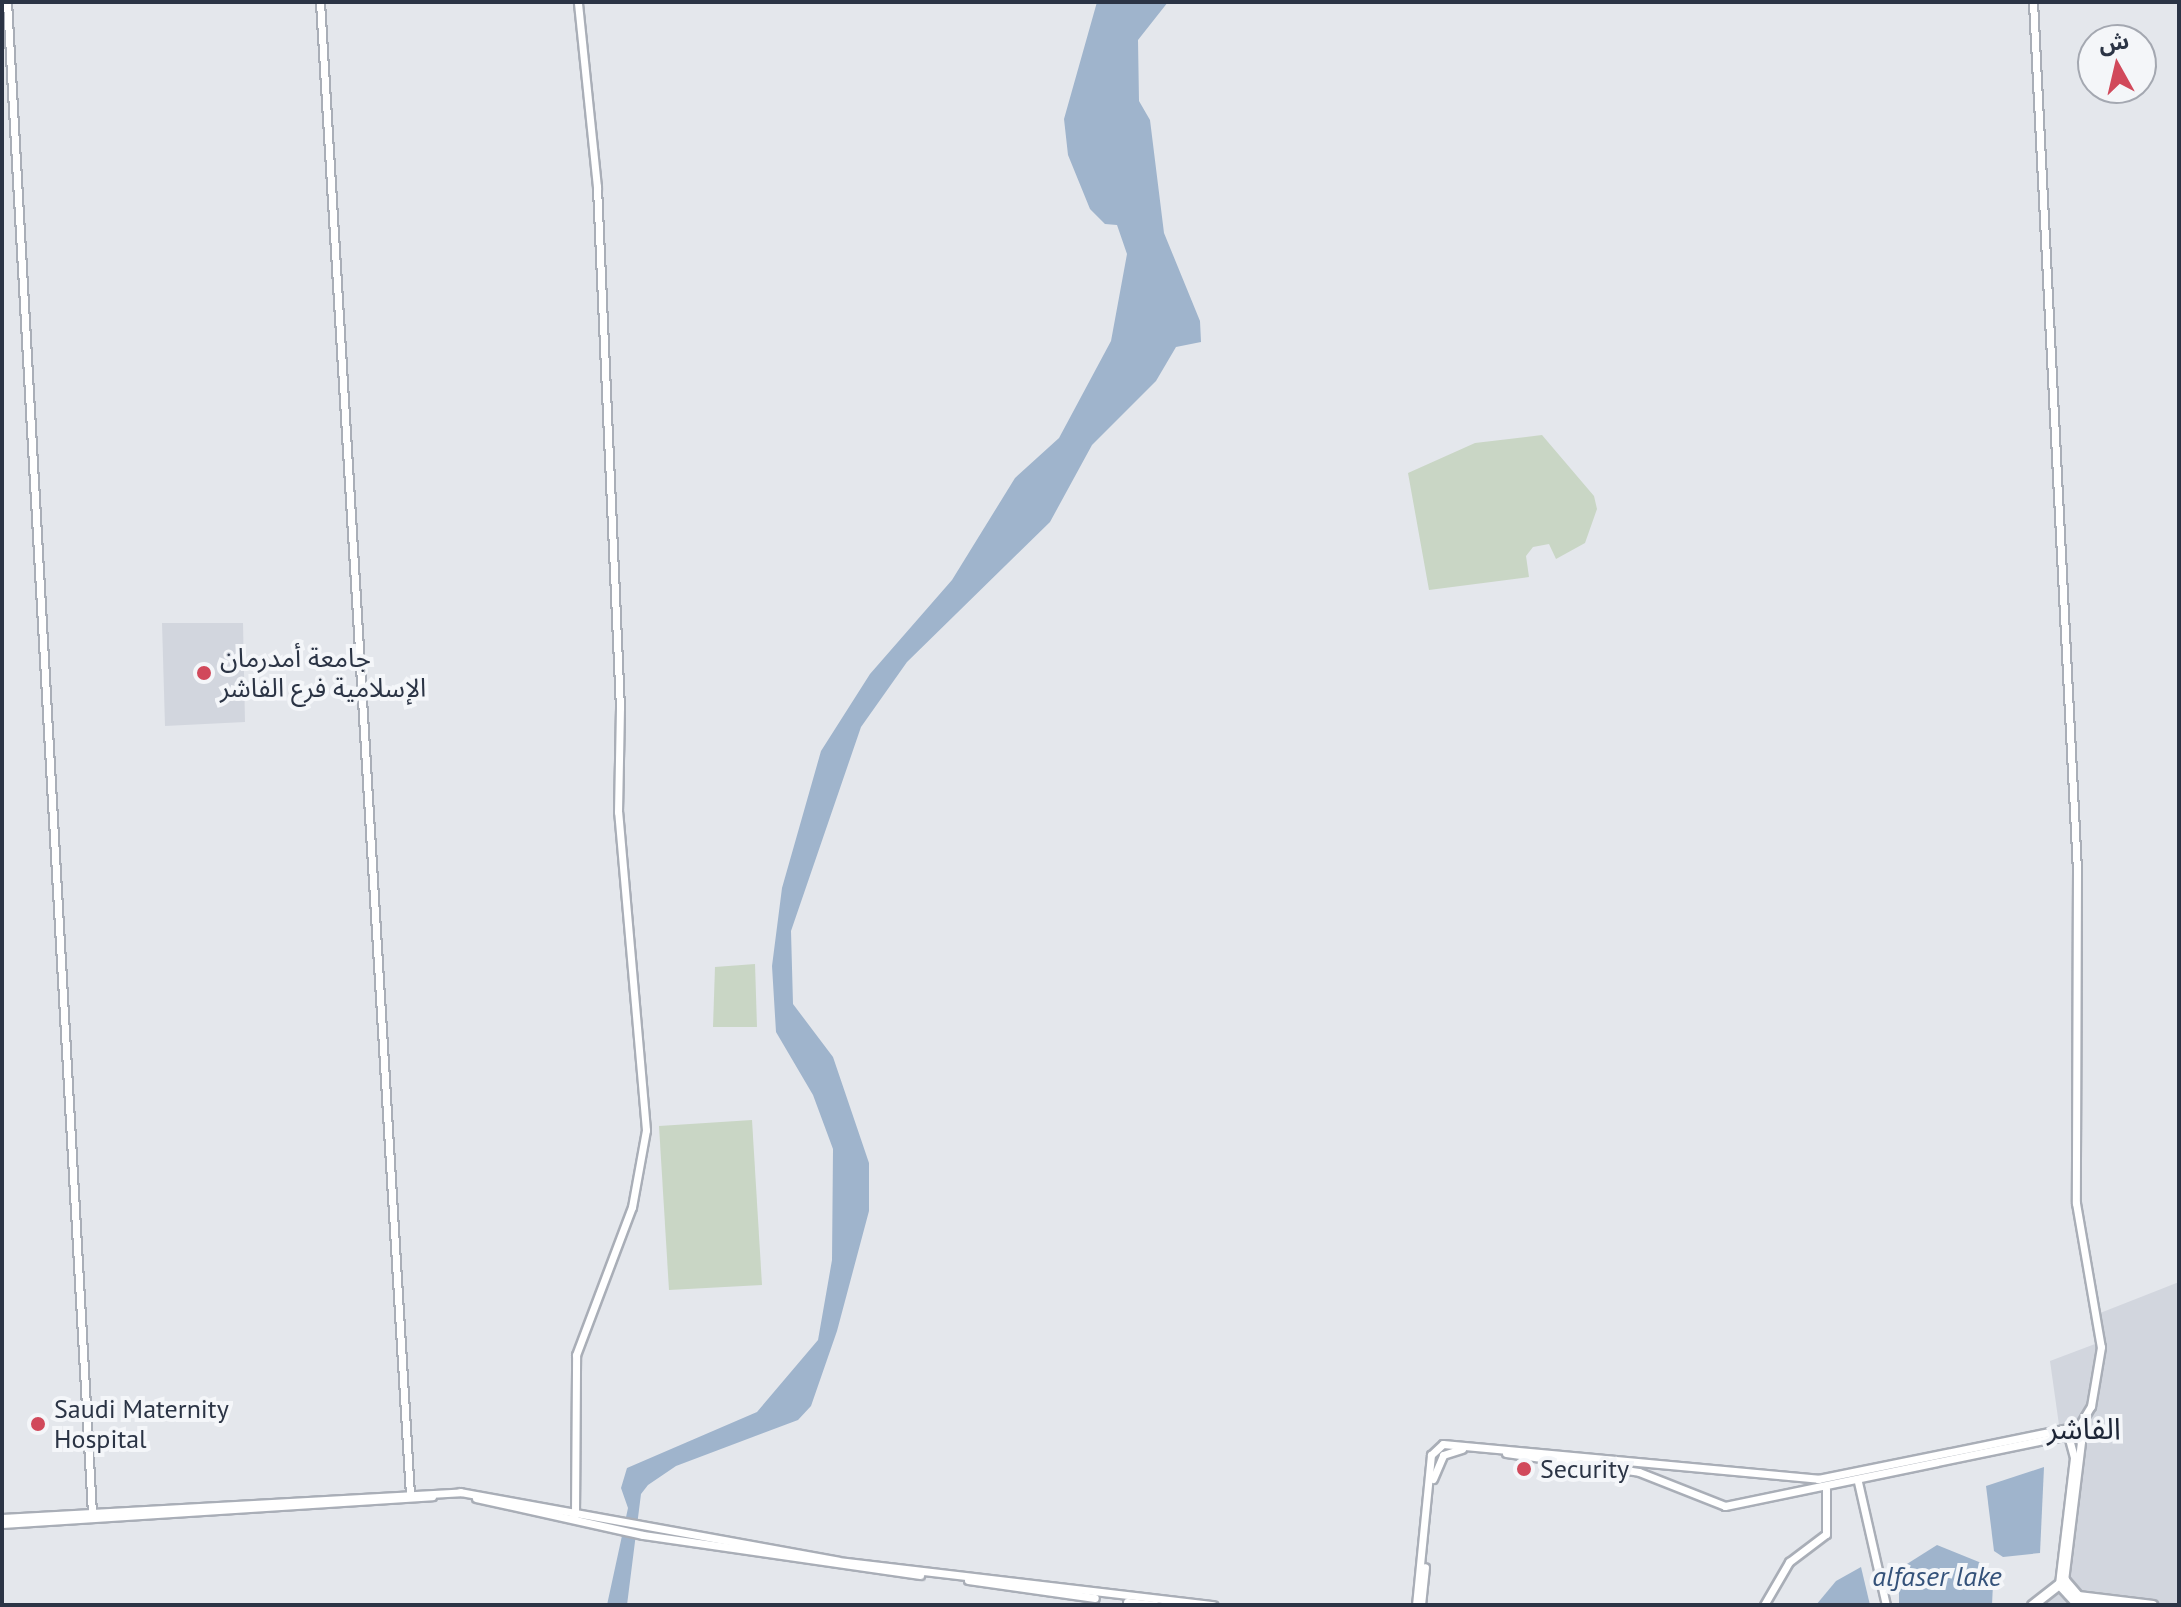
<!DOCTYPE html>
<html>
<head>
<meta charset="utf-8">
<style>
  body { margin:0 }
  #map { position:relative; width:2181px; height:1607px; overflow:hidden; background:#e4e7ec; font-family:"PT Sans","Noto Sans Arabic",sans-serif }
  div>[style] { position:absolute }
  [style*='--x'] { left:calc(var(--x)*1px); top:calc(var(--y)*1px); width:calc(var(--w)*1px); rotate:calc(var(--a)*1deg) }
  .built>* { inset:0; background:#d2d6de }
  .green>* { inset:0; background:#c9d6c5 }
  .water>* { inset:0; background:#9fb4cc }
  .roads { filter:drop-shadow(2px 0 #a9aeb7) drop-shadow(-2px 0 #a9aeb7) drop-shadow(0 2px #a9aeb7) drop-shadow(0 -2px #a9aeb7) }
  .secondary>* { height:7px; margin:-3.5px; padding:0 3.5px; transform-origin:3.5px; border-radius:3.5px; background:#fff }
  .highway>* { height:9px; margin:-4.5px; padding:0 4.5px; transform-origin:4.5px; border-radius:4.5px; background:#fff }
  .dots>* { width:22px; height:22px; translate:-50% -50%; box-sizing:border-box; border:4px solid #f4f6f9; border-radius:50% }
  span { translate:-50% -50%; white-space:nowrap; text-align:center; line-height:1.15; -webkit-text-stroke:8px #f4f6f9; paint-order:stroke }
  .poi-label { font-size:26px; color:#2b3445 }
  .left { translate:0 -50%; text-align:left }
  .water-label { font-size:28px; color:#34527a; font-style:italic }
  .quarter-label { font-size:30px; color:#1d2536 }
  .frame { position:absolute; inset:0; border:4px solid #2b3445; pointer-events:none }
  .north { position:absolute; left:2077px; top:24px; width:80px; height:80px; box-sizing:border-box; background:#f4f6f9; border:2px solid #a4a8b1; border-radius:50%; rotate:352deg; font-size:22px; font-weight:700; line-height:32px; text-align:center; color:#2b3445 }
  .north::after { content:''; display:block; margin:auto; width:28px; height:36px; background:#d1495b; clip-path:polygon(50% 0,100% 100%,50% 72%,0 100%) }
</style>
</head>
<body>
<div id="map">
  <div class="built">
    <div style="clip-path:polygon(162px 623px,243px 623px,245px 722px,165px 726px)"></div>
    <div style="clip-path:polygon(2179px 1282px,2179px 1605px,2036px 1605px,2066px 1578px,2084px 1456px,2059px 1425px,2050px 1361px,2095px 1344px,2090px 1317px)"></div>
  </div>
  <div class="green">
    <div style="clip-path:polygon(1542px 435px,1594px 496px,1597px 509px,1585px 543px,1556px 559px,1549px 544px,1533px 547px,1526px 556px,1529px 577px,1429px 590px,1408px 473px,1475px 443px)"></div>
    <div style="clip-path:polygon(755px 964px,757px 1027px,713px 1027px,715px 967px)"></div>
    <div style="clip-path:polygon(752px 1120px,762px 1285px,669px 1290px,659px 1126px)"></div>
  </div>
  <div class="water">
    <div style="clip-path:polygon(1097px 2px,1168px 2px,1138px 40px,1139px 101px,1150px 120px,1164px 233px,1200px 321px,1201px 342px,1176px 347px,1156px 381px,1092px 445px,1050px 522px,907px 662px,861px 727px,791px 931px,793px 1004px,833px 1057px,869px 1163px,869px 1211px,837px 1331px,811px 1406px,798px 1420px,676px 1466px,648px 1485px,641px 1494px,627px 1605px,607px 1605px,628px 1508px,621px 1488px,627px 1468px,757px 1412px,818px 1340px,832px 1260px,833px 1149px,813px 1095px,776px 1032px,772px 966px,782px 888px,821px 751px,870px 674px,952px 580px,1015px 478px,1059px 438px,1111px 341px,1127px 254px,1117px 225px,1105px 224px,1090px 209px,1068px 155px,1064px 119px)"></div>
    <div style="clip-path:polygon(2044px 1467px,2040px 1553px,2003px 1557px,1994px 1551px,1986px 1486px)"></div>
    <div style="clip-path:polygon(1937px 1545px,1979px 1562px,1993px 1584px,1992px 1605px,1899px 1605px,1899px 1569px)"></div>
    <div style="clip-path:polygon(1861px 1567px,1870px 1605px,1816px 1605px,1836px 1581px)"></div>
  </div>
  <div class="roads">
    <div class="secondary">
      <div style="--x:7;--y:2;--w:1513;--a:86.78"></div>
      <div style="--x:320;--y:2;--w:1497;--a:86.55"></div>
      <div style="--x:2033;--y:2;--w:871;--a:87.1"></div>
      <div style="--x:2077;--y:872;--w:331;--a:90.2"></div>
      <div style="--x:2076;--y:1203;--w:146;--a:80.2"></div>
      <div style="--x:2101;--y:1347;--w:60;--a:99.6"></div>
      <div style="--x:2091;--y:1406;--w:37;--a:121"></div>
      <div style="--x:1506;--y:1453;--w:134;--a:8.1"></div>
      <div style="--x:1639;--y:1472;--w:92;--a:21.6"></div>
      <div style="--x:1725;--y:1506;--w:350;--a:-11.7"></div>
      <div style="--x:2068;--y:1435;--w:24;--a:75"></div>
      <div style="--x:2074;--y:1458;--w:127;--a:96.8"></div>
      <div style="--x:1433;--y:1479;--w:26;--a:-67"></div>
      <div style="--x:1443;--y:1455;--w:20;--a:-18"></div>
      <div style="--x:1858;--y:1482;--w:126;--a:77.2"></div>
      <div style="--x:476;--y:1498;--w:171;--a:12.5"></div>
      <div style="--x:643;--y:1535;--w:280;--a:8.2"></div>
      <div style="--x:575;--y:1515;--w:160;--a:-89.6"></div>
      <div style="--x:576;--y:1355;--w:158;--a:-69.3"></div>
      <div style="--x:632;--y:1207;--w:78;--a:-79.7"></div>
      <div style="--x:646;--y:1130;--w:319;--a:-95"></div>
      <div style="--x:618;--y:812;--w:104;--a:-88.9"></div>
      <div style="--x:620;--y:708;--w:522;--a:-92.53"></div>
      <div style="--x:597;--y:187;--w:186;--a:-95.9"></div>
      <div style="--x:2;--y:1518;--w:459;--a:-3.2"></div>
      <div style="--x:460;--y:1492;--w:384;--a:10.3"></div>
      <div style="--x:838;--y:1561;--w:378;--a:6.7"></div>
      <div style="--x:2;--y:1524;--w:431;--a:-3.7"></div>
      <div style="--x:968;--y:1580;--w:128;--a:8.1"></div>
      <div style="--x:1127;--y:1602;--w:29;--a:6"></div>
      <div style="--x:1416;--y:1605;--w:151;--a:-84.3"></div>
      <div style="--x:1431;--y:1455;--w:16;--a:-43"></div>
      <div style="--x:1443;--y:1444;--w:377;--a:5.3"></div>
      <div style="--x:1818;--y:1479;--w:256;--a:-11.5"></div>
      <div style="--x:2069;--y:1428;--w:18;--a:49"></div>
      <div style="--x:2081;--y:1442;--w:139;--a:97"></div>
      <div style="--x:1421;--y:1605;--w:38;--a:-84"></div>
      <div style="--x:1764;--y:1605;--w:50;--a:-59.8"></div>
      <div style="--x:1789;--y:1562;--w:46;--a:-37.1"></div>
      <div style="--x:1826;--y:1534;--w:45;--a:-90"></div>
    </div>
    <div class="highway">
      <div style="--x:2059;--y:1584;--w:23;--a:47"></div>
      <div style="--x:2075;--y:1601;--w:27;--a:8"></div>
      <div style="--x:2032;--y:1605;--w:41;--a:-38"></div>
      <div style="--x:2064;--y:1580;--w:21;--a:49"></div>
      <div style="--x:2078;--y:1596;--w:75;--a:6.9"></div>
    </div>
  </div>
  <div class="dots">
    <div style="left:204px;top:673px;background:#d1495b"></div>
    <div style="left:38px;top:1424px;background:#d1495b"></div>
    <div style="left:1524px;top:1469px;background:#d1495b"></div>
  </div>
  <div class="poi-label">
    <span class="left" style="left:220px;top:673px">جامعة أمدرمان<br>الإسلامية فرع الفاشر</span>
    <span class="left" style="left:54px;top:1424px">Saudi Maternity<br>Hospital</span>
    <span class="left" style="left:1540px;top:1469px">Security</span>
  </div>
  <div class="water-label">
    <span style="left:1937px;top:1576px">alfaser lake</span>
  </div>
  <div class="quarter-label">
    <span style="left:2084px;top:1428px">الفاشر</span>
  </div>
  <div class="frame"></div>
  <div class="north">ش</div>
</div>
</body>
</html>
